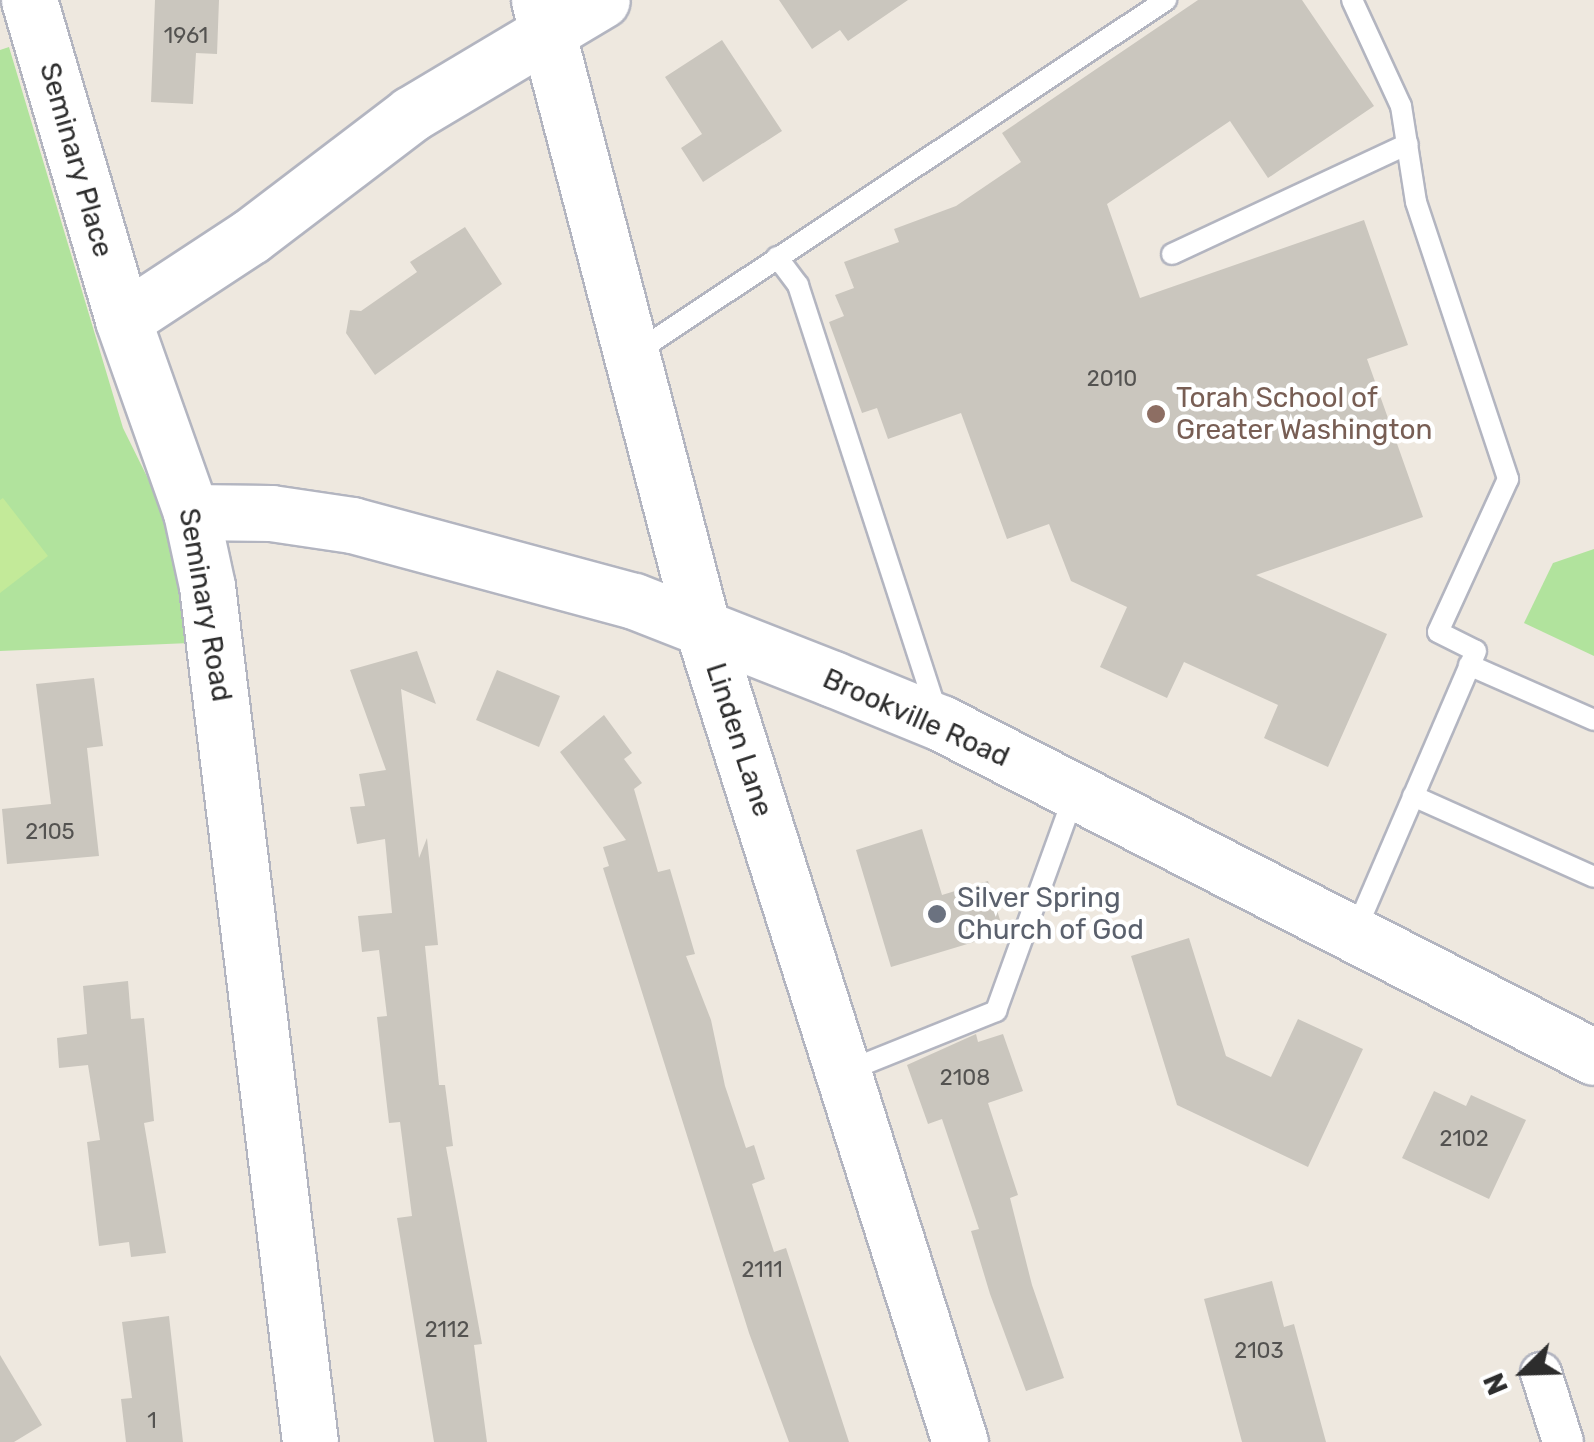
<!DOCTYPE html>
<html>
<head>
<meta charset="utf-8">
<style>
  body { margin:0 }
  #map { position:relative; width:1594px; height:1442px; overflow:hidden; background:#eee8df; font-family:Rubik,sans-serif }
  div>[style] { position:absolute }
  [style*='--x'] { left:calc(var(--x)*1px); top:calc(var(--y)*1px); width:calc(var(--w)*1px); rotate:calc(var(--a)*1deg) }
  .green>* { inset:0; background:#b1e39d }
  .pitch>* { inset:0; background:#c3ea99 }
  .building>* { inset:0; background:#cac6be }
  .roads { filter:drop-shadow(2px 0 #b3b5c0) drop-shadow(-2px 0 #b3b5c0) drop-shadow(0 2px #b3b5c0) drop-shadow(0 -2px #b3b5c0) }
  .lane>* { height:20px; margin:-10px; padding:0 10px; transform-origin:10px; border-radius:10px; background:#fff }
  .street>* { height:40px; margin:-20px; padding:0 20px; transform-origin:20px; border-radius:20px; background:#fff }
  .secondary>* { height:55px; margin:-27.5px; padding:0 27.5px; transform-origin:27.5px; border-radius:27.5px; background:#fff }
  .dots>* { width:28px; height:28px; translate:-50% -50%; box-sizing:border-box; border:5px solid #fff; border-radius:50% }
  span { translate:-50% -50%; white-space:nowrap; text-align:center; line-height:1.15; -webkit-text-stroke:9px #fff; paint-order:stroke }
  .number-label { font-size:22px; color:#545351 }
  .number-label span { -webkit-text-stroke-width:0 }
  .street-label { font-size:28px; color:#2d2d2d }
  .education-label { font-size:28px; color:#785e54 }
  .left { translate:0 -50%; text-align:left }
  .worship-label { font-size:28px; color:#5b616d }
  .north { position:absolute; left:1474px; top:1322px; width:100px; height:100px; -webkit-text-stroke:8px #fff; paint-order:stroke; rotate:247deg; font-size:28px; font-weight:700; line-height:40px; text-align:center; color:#2d2d2d }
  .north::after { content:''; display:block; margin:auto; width:35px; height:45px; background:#2d2d2d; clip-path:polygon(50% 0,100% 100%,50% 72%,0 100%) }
</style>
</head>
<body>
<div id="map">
  <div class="green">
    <div style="clip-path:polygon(9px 47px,123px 428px,166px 515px,190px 643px,0 651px,0 50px)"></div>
    <div style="clip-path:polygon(1594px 549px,1594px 656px,1524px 623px,1553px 563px)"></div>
  </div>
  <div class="pitch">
    <div style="clip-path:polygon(3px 498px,48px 556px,0 593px,0 500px)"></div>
  </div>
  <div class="building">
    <div style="clip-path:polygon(155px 0,219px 0,217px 54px,196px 53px,193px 104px,151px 102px)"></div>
    <div style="clip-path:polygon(779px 0,908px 0,848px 41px,840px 30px,812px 49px)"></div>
    <div style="clip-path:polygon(1198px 0,1302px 0,1374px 106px,1268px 178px,1230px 121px,1107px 204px,1140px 298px,1364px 220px,1408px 345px,1367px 359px,1423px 517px,1256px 575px,1387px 634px,1328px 767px,1264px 738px,1278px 705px,1184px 662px,1167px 698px,1100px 667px,1127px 607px,1071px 581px,1049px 524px,1007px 539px,961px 413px,888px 439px,877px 408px,862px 413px,829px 322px,844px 316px,835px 295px,854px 288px,844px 262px,899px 242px,894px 229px,956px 206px,1021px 162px,1002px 133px)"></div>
    <div style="clip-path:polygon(722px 40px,782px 131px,703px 182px,681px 148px,702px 134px,665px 77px)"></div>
    <div style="clip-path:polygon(465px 227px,502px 284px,375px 375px,346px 333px,350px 310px,361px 311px,417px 272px,410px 262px)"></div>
    <div style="clip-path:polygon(417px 651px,436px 704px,401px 689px,419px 858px,427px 838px,438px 945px,425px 946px,439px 1085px,445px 1085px,453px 1146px,446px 1147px,482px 1344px,474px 1345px,487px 1442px,434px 1442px,397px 1218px,412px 1216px,400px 1122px,389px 1123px,383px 1072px,377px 1017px,387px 1016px,379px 950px,362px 952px,358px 916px,392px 913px,385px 839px,357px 844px,350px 807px,365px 806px,359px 774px,386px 770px,350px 670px)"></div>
    <div style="clip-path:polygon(497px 670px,560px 696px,539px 747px,476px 720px)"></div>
    <div style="clip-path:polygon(94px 678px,103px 746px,87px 748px,99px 856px,7px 864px,2px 809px,51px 804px,36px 684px)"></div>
    <div style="clip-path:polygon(604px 715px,632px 753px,624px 759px,642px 783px,634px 789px,658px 872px,670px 869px,695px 954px,686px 956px,711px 1020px,725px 1086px,746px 1148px,754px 1145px,765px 1179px,752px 1184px,774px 1252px,786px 1248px,849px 1442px,789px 1442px,749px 1333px,603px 868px,609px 866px,603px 847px,626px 840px,560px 752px)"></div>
    <div style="clip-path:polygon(922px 829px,942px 895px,988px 881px,1004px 933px,891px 967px,856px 850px)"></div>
    <div style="clip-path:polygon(1189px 938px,1226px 1056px,1271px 1077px,1298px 1019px,1363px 1049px,1308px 1167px,1177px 1105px,1131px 956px)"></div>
    <div style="clip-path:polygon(128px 981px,131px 1019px,144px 1018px,154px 1121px,144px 1123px,166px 1253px,131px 1257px,129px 1242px,99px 1246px,87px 1142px,100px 1140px,88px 1065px,59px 1068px,57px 1038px,87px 1034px,83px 986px)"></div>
    <div style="clip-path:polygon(976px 1034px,978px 1042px,1003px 1034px,1023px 1091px,988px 1103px,1018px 1195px,1010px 1198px,1032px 1285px,1064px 1378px,1026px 1391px,990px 1294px,971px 1231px,979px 1229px,942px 1119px,928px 1124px,907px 1065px)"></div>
    <div style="clip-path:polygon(1434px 1091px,1466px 1106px,1471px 1095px,1526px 1120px,1489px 1199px,1402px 1158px)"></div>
    <div style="clip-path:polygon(1272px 1281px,1284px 1327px,1294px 1324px,1326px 1442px,1242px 1442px,1204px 1299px)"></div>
    <div style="clip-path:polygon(169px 1316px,183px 1442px,126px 1442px,121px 1399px,132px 1398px,122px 1322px)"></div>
    <div style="clip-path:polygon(0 1355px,42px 1425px,14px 1442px,0 1442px)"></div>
  </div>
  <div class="roads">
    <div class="lane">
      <div style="--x:1352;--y:0;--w:117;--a:65.2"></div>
      <div style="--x:1401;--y:106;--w:97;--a:81.1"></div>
      <div style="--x:1416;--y:202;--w:292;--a:71.6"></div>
      <div style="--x:1508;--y:479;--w:168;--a:114.6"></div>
      <div style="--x:1438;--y:632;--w:42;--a:26.6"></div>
      <div style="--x:1476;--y:651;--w:304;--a:113.3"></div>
      <div style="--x:1172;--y:254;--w:260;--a:-25"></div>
      <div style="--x:777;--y:257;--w:35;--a:53"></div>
      <div style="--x:798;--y:285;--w:449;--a:72"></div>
      <div style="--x:635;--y:353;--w:638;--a:-33.62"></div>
      <div style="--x:1469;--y:665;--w:137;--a:23.7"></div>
      <div style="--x:1413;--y:796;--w:198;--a:24.1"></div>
      <div style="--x:847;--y:1071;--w:161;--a:-21.9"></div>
      <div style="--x:996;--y:1011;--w:230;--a:-70.1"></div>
    </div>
    <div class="street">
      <div style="--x:1541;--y:1373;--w:72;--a:72.3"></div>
    </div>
    <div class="secondary">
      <div style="--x:29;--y:0;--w:334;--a:73.6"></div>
      <div style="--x:123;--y:320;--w:204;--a:70.5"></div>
      <div style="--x:191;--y:512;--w:76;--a:77.8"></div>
      <div style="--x:207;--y:586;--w:862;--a:83.14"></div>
      <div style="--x:539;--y:0;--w:654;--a:75.39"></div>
      <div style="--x:704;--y:633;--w:849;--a:72.44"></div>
      <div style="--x:123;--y:320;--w:153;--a:-33.3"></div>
      <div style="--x:251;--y:236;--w:201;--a:-37.3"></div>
      <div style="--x:411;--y:114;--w:222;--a:-30.8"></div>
      <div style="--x:191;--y:512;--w:80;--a:0.7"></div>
      <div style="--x:271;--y:513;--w:82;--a:8.4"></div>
      <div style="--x:352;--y:525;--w:292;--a:15.1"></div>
      <div style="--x:634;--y:601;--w:214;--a:21.4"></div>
      <div style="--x:833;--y:679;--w:117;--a:22.2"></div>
      <div style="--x:941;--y:723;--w:733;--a:27.09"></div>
    </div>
  </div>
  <div class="dots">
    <div style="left:1156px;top:414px;background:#8d6e63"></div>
    <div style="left:937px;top:914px;background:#6b7280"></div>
  </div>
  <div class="number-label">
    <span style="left:186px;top:36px">1961</span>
    <span style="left:1112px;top:379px">2010</span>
    <span style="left:50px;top:832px">2105</span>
    <span style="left:965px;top:1078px">2108</span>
    <span style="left:1464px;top:1139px">2102</span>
    <span style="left:762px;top:1270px">2111</span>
    <span style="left:447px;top:1330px">2112</span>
    <span style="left:1259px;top:1351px">2103</span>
    <span style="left:152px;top:1421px">1</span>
  </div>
  <div class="street-label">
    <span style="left:76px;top:160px;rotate:74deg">Seminary Place</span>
    <span style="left:205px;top:605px;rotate:80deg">Seminary Road</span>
    <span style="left:916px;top:718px;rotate:24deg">Brookville Road</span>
    <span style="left:739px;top:740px;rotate:72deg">Linden Lane</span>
  </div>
  <div class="education-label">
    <span class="left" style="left:1176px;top:414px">Torah School of<br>Greater Washington</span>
  </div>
  <div class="worship-label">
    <span class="left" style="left:957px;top:914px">Silver Spring<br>Church of God</span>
  </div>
  <div class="north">N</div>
</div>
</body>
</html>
